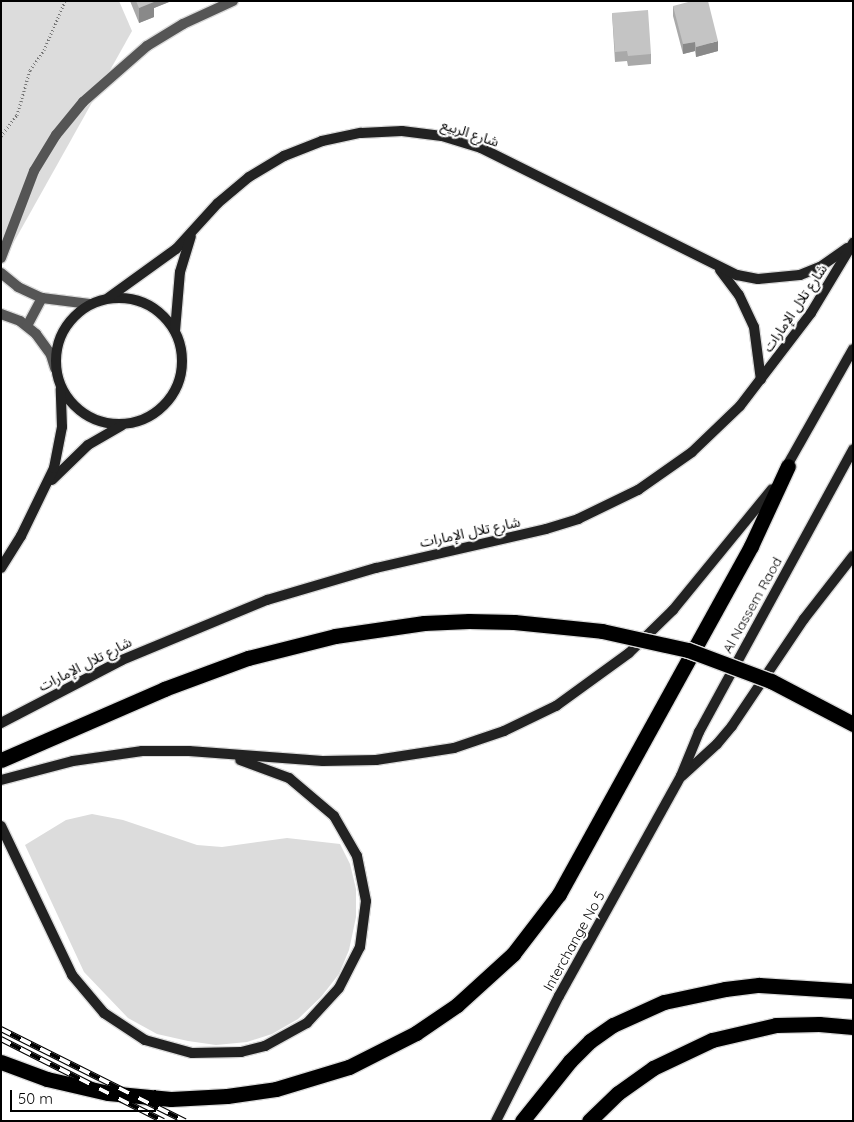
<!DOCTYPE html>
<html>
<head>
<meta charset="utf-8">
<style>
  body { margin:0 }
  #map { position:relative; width:854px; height:1122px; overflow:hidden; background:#fff; font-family:Quicksand,"Noto Sans Arabic",sans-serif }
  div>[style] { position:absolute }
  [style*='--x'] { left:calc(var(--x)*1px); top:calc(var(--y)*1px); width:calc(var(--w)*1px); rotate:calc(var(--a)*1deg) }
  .green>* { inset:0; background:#dcdcdc }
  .path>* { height:3px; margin-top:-1.5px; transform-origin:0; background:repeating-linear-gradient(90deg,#777 0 1px,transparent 0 3.5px) }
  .roads { filter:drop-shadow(1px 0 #dbdbdb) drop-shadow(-1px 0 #dbdbdb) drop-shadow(0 1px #dbdbdb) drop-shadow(0 -1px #dbdbdb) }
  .minor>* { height:10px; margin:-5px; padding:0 5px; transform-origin:5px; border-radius:5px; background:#555 }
  .secondary>* { height:10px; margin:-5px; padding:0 5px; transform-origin:5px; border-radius:5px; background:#222 }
  .secondary>.ring { margin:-5px; padding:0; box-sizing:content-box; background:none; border:10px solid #222; border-radius:50% }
  .motorway>* { height:15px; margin:-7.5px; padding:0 7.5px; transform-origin:7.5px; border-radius:7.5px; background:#000 }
  .rail>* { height:5.5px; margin-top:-2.75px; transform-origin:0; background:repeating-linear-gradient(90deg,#fff 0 11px,#000 0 22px); box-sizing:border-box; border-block:1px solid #000 }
  .bridges { filter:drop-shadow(1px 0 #dbdbdb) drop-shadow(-1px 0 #dbdbdb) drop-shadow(0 1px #dbdbdb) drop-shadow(0 -1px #dbdbdb) }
  .motorway-bridge>* { height:15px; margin:-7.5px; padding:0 7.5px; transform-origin:7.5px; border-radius:7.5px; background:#000 }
  .wall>* { inset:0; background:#a9a9a9 }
  .shaded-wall>* { inset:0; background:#898989 }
  .building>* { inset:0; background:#c4c4c4 }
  span { translate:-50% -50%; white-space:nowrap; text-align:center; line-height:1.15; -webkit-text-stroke:4.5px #fff; paint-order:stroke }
  .street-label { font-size:14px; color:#000 }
  .frame { position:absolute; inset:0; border:2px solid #000; pointer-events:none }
  .scale { position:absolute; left:10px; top:1090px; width:146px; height:22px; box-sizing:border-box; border:2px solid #000; border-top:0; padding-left:6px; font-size:15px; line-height:18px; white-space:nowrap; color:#000; -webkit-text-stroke:4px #fff; paint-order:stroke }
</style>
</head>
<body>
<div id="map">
  <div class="green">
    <div style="clip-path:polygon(1px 1px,119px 1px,132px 31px,1px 265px)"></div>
    <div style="clip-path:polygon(92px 814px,123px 820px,197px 845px,222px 847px,287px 838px,340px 844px,350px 864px,356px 889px,356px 917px,349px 950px,339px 974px,321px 997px,298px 1019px,272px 1034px,247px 1042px,216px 1045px,188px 1041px,157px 1034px,128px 1018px,84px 972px,25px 845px,66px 820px)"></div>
  </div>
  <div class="path">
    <div style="--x:1;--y:136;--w:26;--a:-53"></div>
    <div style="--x:17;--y:115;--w:47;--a:-73.9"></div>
    <div style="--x:30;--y:70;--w:24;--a:-55"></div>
    <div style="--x:44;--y:50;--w:53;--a:-66.8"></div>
  </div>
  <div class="roads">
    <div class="minor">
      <div style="--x:1;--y:258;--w:93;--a:-69.2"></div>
      <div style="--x:34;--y:171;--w:42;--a:-58.6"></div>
      <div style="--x:56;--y:135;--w:43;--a:-50.7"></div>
      <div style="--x:83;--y:102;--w:85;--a:-41.2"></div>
      <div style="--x:147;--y:46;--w:42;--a:-31.4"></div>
      <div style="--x:183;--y:24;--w:55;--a:-24.7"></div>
      <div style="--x:1;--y:273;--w:22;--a:39"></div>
      <div style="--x:18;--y:287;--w:26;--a:25"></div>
      <div style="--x:42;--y:298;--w:48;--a:7.1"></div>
      <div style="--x:1;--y:314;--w:20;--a:20"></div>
      <div style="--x:20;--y:321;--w:21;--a:39"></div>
      <div style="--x:36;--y:334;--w:26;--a:54"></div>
      <div style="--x:51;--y:355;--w:14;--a:73"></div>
      <div style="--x:27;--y:326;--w:32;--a:-62"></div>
    </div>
    <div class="secondary">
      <div style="--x:720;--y:270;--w:31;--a:53"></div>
      <div style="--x:739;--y:295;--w:35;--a:65"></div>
      <div style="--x:754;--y:327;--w:53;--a:82.5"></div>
      <div class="ring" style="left:56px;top:298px;width:116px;height:116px"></div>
      <div style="--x:108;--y:298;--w:84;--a:-35.8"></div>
      <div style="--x:176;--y:249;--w:62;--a:-47.6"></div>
      <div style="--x:218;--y:203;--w:40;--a:-40"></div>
      <div style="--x:249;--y:177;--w:41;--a:-31"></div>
      <div style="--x:284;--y:156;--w:41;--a:-21.5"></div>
      <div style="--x:322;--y:141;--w:40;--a:-12"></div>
      <div style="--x:361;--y:133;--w:41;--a:-2.8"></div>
      <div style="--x:402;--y:131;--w:40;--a:7.1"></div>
      <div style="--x:442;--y:136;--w:41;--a:17.1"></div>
      <div style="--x:481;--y:148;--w:286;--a:26.4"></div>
      <div style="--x:737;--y:275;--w:21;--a:11"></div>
      <div style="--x:758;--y:279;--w:42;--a:-5.4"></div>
      <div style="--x:800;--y:275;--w:22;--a:-22"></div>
      <div style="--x:820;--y:267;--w:33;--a:-35"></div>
      <div style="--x:175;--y:331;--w:59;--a:-85.2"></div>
      <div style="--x:180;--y:272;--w:37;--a:-73"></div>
      <div style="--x:784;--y:471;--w:140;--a:-60.5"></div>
      <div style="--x:52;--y:480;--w:50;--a:-44.2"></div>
      <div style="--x:88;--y:445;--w:39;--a:-30"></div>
      <div style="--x:1;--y:568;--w:38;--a:-58"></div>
      <div style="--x:21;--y:536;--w:76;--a:-64.1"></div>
      <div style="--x:54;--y:468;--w:42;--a:-79"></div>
      <div style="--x:62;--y:427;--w:38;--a:-92"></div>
      <div style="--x:1;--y:723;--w:136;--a:-27.5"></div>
      <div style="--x:122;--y:660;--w:157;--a:-22.5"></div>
      <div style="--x:267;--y:600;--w:114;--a:-16.4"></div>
      <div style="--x:376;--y:568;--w:174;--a:-12.9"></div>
      <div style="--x:546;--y:529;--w:34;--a:-17"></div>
      <div style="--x:578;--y:519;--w:67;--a:-25.8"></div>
      <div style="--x:638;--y:490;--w:66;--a:-35.1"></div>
      <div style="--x:692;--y:452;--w:66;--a:-43.8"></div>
      <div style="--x:740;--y:406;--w:117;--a:-52.6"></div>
      <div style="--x:811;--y:313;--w:82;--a:-59"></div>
      <div style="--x:682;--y:776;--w:47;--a:-42.4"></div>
      <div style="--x:717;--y:744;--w:23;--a:-50"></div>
      <div style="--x:732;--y:726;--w:129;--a:-56.1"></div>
      <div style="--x:804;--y:619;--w:80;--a:-52.1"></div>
      <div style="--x:1;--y:780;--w:74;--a:-14.8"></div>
      <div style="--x:73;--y:761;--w:70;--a:-8.2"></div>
      <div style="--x:142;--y:751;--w:47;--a:0"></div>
      <div style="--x:189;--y:751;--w:134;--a:4.3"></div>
      <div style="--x:323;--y:761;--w:53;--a:-1.1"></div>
      <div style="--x:376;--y:760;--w:79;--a:-8.7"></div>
      <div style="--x:454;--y:748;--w:53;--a:-18.8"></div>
      <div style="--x:504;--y:731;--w:58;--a:-25.7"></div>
      <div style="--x:556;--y:706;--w:90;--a:-36"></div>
      <div style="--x:629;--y:653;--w:62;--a:-44.3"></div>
      <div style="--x:673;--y:610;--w:156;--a:-50.7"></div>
      <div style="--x:1;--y:826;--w:165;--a:64.5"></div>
      <div style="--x:72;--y:975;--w:50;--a:49.9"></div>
      <div style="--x:104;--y:1013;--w:49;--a:33.4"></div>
      <div style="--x:145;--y:1040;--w:49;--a:15.5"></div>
      <div style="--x:192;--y:1053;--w:49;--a:-1.2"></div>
      <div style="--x:241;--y:1052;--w:25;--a:-14"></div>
      <div style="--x:265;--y:1046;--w:48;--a:-28.7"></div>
      <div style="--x:307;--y:1023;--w:47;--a:-47.6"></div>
      <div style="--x:339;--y:988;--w:46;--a:-62.9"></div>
      <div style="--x:360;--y:947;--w:46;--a:-82.6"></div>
      <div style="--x:366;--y:901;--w:46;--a:-101.3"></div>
      <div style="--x:357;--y:856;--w:46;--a:-119.9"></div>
      <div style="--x:334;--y:816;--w:59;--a:-139.8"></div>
      <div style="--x:289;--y:778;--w:52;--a:-159.8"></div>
      <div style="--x:496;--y:1121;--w:140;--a:-63.3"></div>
      <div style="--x:559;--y:996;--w:252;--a:-61"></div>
      <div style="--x:681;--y:776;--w:48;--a:-67.8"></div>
      <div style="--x:699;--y:732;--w:322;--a:-61.4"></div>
    </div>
    <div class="motorway">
      <div style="--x:1;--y:1062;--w:49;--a:20.3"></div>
      <div style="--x:47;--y:1079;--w:63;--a:12.9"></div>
      <div style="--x:108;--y:1093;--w:63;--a:5.4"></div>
      <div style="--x:171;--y:1099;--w:56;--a:-3.1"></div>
      <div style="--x:227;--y:1096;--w:49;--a:-8.1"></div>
      <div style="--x:276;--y:1089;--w:76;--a:-16.8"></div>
      <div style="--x:349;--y:1067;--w:75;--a:-26.9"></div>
      <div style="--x:416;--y:1033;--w:50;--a:-34.3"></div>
      <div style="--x:457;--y:1005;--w:76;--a:-42.3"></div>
      <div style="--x:513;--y:954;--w:76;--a:-52.5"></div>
      <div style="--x:559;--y:894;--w:397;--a:-61.1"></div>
      <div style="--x:751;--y:546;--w:88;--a:-65.2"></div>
      <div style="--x:522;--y:1121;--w:77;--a:-51.3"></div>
      <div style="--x:570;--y:1061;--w:28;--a:-45"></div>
      <div style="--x:590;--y:1041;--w:28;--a:-35"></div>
      <div style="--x:613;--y:1025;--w:56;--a:-24.3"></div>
      <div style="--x:664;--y:1002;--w:62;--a:-12"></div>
      <div style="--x:725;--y:989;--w:34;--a:-7"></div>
      <div style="--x:759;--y:985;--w:94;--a:3.7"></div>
      <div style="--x:589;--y:1121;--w:40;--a:-44"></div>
      <div style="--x:618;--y:1093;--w:43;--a:-35.5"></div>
      <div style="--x:653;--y:1068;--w:65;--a:-25.4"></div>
      <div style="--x:712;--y:1040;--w:66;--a:-13.2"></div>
      <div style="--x:776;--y:1025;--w:43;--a:-1.3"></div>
      <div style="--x:819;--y:1024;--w:34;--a:5"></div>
    </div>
  </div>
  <div class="rail">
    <div style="--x:1;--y:1029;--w:206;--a:26.6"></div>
    <div style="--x:1;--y:1039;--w:182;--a:26.8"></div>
  </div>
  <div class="bridges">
    <div class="motorway-bridge">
      <div style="--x:1;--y:760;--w:178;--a:-23.5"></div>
      <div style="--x:164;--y:689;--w:90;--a:-20.3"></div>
      <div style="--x:248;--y:658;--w:90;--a:-14.2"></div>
      <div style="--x:335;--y:636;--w:90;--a:-8.3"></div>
      <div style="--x:424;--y:623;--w:45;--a:-2.5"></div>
      <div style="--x:469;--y:621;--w:45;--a:1.3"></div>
      <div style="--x:514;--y:622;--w:88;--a:5.8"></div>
      <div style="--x:602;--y:631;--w:88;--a:12.5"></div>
      <div style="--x:688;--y:650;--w:89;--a:20.5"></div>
      <div style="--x:771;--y:681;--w:93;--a:27.7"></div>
    </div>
  </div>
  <div class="wall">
    <div style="clip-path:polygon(130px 1px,169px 1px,169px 2px,154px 8px,154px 17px,139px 23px)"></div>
    <div style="clip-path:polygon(673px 6px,718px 51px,696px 57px,695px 51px,683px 54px,673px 16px)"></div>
    <div style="clip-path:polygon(612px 13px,651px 54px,651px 64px,628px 66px,627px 61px,615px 62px)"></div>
  </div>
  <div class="shaded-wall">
    <div style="clip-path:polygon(152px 1px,169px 1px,169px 2px,154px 8px,154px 17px,139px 23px,139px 8px)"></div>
    <div style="clip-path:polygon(718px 41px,718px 51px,696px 57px,696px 47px)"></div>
    <div style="clip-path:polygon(695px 42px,695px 51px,683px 54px,683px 44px)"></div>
  </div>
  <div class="building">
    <div style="clip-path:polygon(136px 1px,154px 1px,154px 2px,139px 8px)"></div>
    <div style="clip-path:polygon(692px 1px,708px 1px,718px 41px,696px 47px,695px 42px,683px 44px,673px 6px)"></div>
    <div style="clip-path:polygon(648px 10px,651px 54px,628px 56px,627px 51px,615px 52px,612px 13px)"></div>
  </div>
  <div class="street-label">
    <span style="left:470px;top:133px;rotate:18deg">شارع الربيع</span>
    <span style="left:795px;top:308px;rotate:-56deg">شارع تلال الإمارات</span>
    <span style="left:470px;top:532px;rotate:-12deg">شارع تلال الإمارات</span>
    <span style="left:752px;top:605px;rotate:-61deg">Al Nassem Raod</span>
    <span style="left:85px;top:664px;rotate:-27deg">شارع تلال الإمارات</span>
    <span style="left:574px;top:941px;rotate:-61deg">Interchange No 5</span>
  </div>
  <div class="frame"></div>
  <div class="scale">50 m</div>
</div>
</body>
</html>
